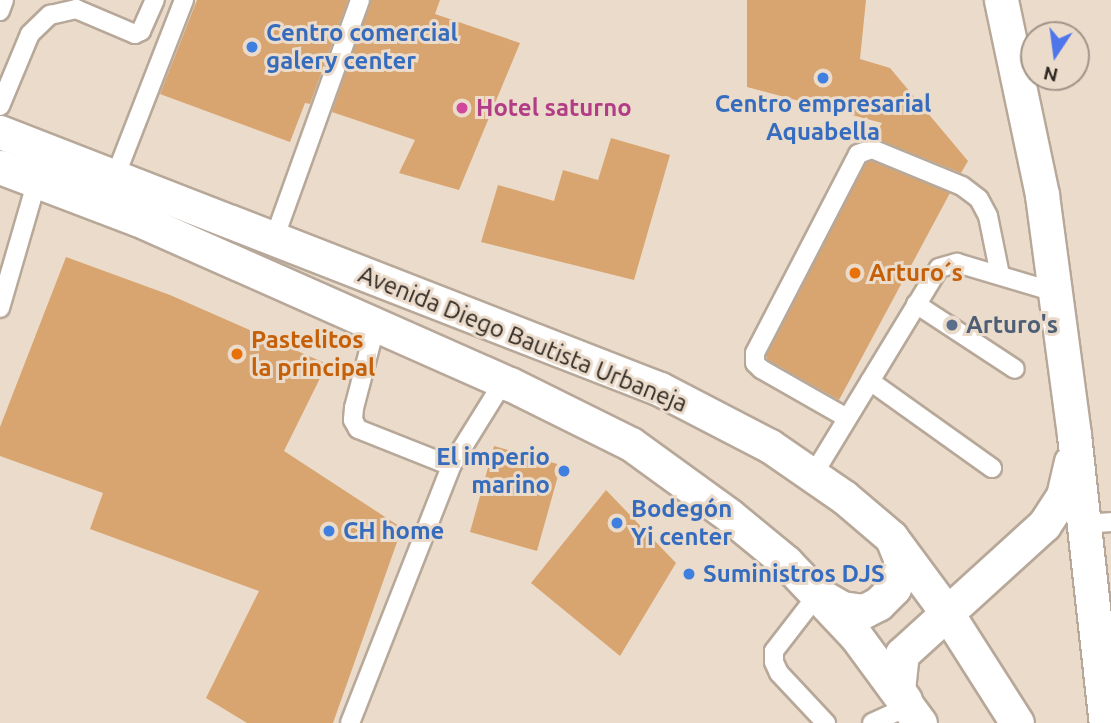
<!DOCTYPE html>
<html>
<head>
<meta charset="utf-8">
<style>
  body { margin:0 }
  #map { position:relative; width:1111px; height:723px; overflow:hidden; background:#ebdbcb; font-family:Ubuntu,sans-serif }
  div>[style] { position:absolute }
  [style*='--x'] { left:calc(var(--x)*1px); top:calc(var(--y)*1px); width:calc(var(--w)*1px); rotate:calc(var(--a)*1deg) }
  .building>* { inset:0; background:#d8a570 }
  .roads { filter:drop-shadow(2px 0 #b7a899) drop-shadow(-2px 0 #b7a899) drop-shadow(0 2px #b7a899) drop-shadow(0 -2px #b7a899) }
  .lane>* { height:18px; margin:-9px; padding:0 9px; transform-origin:9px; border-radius:9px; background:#fff }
  .street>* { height:33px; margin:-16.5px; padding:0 16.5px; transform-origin:16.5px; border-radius:16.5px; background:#fff }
  .dots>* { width:19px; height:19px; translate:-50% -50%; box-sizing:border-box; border:4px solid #ebdbcb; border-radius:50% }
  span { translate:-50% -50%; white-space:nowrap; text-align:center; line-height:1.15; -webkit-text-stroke:6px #ebdbcb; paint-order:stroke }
  .shop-label { font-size:24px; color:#366cbe; font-weight:700 }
  .left { translate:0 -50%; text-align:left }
  .right { translate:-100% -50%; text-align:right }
  .hotel-label { font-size:24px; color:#b23c85; font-weight:700 }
  .food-label { font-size:24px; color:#c56008; font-weight:700 }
  .service-label { font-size:24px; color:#4e5e75; font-weight:700 }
  .street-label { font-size:24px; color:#2f2923 }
  .north { position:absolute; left:1020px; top:21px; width:70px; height:70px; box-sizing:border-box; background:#ebdbcb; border:2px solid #a09488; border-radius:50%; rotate:193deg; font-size:19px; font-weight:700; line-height:28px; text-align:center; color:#2f2923 }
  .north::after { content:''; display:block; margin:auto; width:24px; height:32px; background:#4e76ea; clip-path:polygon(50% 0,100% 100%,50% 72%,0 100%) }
</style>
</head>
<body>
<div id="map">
  <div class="building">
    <div style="clip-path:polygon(197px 0,348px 0,310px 104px,305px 103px,290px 142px,160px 94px)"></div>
    <div style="clip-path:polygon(371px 0,440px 0,435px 14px,520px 43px,459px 190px,399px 173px,415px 140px,332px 112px)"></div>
    <div style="clip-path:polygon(747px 0,866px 0,860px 59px,890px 68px,968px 161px,961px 173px,874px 138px,882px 123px,747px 87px)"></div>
    <div style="clip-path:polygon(611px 138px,670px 155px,634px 280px,481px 242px,498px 185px,554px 201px,563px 170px,598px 180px)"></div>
    <div style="clip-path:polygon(872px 161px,950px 193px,839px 400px,768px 360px,766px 356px,866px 163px)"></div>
    <div style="clip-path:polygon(66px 257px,170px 295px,327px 364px,284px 451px,402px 528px,333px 723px,247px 723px,206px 698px,259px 591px,90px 529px,103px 493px,0 456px,0 427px)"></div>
    <div style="clip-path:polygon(494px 446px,561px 465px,537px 551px,470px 532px)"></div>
    <div style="clip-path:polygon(606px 490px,676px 563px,620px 656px,531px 583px)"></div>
  </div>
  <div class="roads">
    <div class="lane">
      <div style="--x:0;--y:11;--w:12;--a:-70"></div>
      <div style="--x:0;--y:106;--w:78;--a:-67.4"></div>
      <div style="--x:30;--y:34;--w:28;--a:-44"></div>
      <div style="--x:50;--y:15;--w:27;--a:-13"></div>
      <div style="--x:76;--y:9;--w:64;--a:23"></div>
      <div style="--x:135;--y:34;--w:7;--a:-27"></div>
      <div style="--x:141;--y:31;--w:34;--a:-66"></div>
      <div style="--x:115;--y:177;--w:190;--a:-68.7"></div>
      <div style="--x:274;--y:239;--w:254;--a:-70.2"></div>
      <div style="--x:916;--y:304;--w:118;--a:33.3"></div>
      <div style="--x:0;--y:308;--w:132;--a:-73.8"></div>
      <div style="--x:376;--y:324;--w:87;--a:104.7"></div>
      <div style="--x:354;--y:408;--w:12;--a:95"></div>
      <div style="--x:353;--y:420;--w:10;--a:61"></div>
      <div style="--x:358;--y:429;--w:100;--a:21.7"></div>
      <div style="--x:451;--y:466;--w:100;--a:-58.1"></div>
      <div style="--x:870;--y:381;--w:150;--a:35.5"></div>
      <div style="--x:847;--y:418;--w:99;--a:-150.3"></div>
      <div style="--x:761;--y:369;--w:8;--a:-135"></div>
      <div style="--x:755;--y:363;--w:10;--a:-90"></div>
      <div style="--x:755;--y:353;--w:224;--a:-62.6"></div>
      <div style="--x:858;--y:154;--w:15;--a:-20"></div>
      <div style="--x:872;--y:149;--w:97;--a:22.3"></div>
      <div style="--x:962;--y:186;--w:21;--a:37"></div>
      <div style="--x:979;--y:199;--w:19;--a:62"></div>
      <div style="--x:988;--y:216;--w:60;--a:78.5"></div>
      <div style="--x:813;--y:475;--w:242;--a:-58.7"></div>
      <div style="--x:939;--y:268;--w:19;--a:-16"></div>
      <div style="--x:957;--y:263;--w:102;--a:16.5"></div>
      <div style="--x:1083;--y:524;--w:28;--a:-4"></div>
      <div style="--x:818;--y:594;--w:72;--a:127.7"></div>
      <div style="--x:774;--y:651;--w:11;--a:90"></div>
      <div style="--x:774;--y:662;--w:12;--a:66"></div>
      <div style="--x:779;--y:673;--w:69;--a:46.8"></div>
      <div style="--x:350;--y:723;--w:276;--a:-68.5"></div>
      <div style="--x:872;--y:723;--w:41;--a:-24.7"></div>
    </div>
    <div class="street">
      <div style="--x:1001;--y:0;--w:199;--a:78.1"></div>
      <div style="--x:1042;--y:195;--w:242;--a:82.4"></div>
      <div style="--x:1074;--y:435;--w:290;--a:83.7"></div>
      <div style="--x:0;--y:132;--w:708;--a:21.28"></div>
      <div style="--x:660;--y:389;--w:124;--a:27.4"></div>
      <div style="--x:770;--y:446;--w:90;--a:34.6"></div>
      <div style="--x:844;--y:497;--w:62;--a:40.4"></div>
      <div style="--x:891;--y:537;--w:94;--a:53.6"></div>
      <div style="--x:947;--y:613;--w:130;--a:57.5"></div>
      <div style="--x:0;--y:167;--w:147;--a:20.8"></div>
      <div style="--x:137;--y:219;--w:408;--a:23.9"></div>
      <div style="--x:510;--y:384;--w:135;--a:26.4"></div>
      <div style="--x:631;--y:444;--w:122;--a:36"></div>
      <div style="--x:730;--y:516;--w:72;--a:39.4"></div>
      <div style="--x:786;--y:562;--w:102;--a:46.6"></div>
      <div style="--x:856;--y:636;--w:108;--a:53.7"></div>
      <div style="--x:823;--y:597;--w:22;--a:30"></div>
      <div style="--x:842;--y:608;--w:22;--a:8"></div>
      <div style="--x:864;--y:611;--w:16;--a:-27"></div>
      <div style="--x:878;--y:604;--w:23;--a:-45"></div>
      <div style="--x:894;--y:588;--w:18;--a:-71"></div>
      <div style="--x:900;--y:571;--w:13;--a:-90"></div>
      <div style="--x:900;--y:558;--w:18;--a:-112"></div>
      <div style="--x:905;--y:700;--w:12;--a:-125"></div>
      <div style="--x:898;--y:690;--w:36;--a:-84"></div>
      <div style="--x:902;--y:654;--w:192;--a:-42.3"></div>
      <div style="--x:1044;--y:525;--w:35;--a:-57"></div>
      <div style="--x:1063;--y:496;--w:35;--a:-77"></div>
    </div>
  </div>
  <div class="dots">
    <div style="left:252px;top:47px;background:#3f7fe0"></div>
    <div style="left:823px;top:78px;background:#3f7fe0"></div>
    <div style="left:462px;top:108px;background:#d1479c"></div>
    <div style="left:855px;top:273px;background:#e8710a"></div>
    <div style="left:952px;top:325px;background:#5c6f8a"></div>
    <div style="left:237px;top:354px;background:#e8710a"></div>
    <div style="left:564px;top:471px;background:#3f7fe0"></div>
    <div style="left:617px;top:523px;background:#3f7fe0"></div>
    <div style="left:329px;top:531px;background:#3f7fe0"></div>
    <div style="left:689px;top:574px;background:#3f7fe0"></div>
  </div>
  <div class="shop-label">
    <span class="left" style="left:266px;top:47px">Centro comercial<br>galery center</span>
    <span style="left:823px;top:118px">Centro empresarial<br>Aquabella</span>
    <span class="right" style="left:550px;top:471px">El imperio<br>marino</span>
    <span class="left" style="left:631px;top:523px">Bodegón<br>Yi center</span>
    <span class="left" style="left:343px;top:531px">CH home</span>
    <span class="left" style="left:703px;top:574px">Suministros DJS</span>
  </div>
  <div class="hotel-label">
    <span class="left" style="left:476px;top:108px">Hotel saturno</span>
  </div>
  <div class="food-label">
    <span class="left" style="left:869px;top:273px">Arturo´s</span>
    <span class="left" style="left:251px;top:354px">Pastelitos<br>la principal</span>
  </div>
  <div class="service-label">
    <span class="left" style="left:966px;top:325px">Arturo's</span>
  </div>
  <div class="street-label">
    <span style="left:523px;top:339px;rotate:22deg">Avenida Diego Bautista Urbaneja</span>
  </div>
  <div class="north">N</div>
</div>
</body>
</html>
